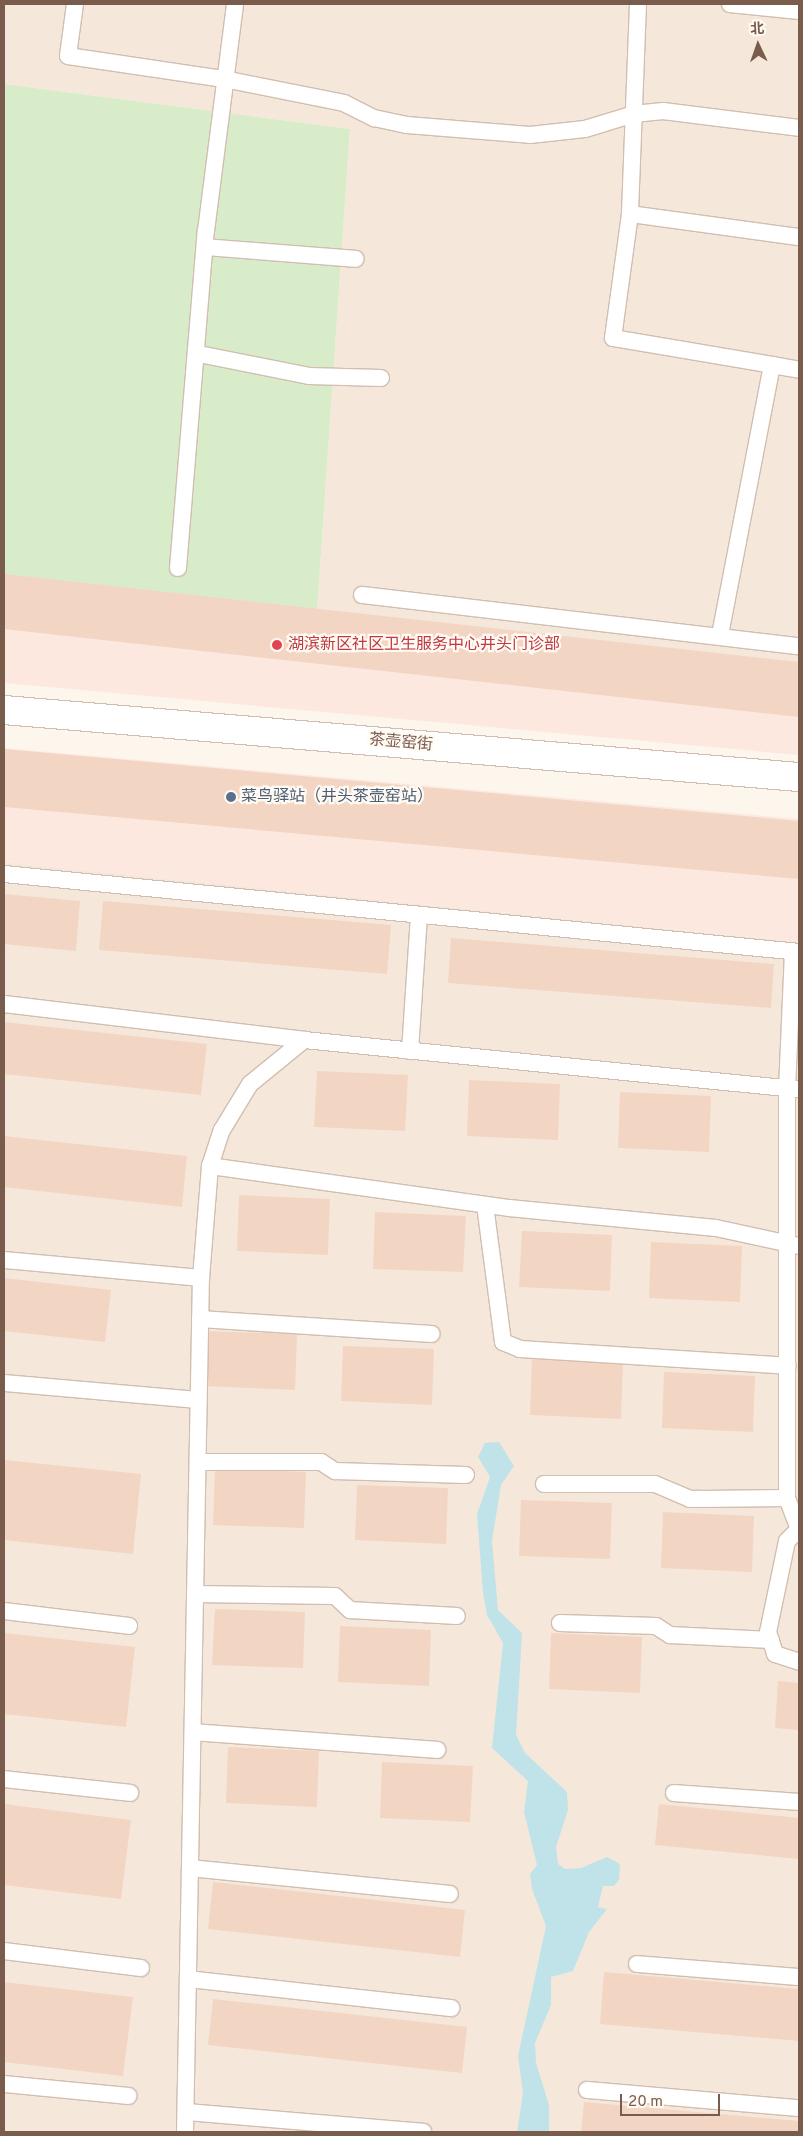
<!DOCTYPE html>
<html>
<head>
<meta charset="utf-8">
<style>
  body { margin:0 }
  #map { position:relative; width:803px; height:2136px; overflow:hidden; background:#fdf6ec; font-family:Overpass,"Noto Sans SC",sans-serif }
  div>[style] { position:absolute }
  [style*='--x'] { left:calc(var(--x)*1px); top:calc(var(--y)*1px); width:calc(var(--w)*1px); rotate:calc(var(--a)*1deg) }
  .residential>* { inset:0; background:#f5e8da }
  .commercial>* { inset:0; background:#fde8e0 }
  .green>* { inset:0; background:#d8ecc9 }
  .water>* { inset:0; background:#bfe3e8 }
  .building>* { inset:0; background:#f3d5c3 }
  .roads { filter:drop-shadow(1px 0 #d1beb0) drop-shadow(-1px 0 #d1beb0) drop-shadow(0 1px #d1beb0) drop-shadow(0 -1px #d1beb0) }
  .lane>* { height:16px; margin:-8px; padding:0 8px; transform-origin:8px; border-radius:8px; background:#fff }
  .street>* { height:28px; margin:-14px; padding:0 14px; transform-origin:14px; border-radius:14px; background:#fff }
  .dots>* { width:14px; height:14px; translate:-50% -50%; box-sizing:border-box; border:2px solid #fffaf3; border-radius:50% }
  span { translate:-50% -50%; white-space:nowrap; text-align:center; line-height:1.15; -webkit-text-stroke:4.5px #fffaf3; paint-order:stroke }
  .health-label { font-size:16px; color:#be3a42 }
  .left { translate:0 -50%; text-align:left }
  .street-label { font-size:16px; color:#7a5c4d }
  .service-label { font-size:16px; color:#4e5e75 }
  .frame { position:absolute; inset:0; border:5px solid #7a5c4d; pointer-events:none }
  .north { position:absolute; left:733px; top:20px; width:50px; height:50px; -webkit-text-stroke:4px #fffaf3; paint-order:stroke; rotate:357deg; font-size:14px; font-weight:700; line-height:20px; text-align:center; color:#7a5c4d }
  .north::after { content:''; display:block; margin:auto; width:18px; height:22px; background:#7a5c4d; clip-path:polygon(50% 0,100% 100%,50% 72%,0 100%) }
  .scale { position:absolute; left:620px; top:2094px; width:100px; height:22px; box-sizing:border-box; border:2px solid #7a5c4d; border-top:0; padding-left:6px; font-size:15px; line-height:18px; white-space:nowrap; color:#7a5c4d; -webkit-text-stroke:4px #fffaf3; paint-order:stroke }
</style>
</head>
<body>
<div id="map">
  <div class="residential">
    <div style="clip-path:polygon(4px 4px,799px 4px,799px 677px,316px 626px,350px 129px,4px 84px)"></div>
    <div style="clip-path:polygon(4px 862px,799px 942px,799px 2132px,4px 2132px)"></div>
  </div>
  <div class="commercial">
    <div style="clip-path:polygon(4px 594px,799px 677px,799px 755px,4px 683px)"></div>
    <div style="clip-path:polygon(4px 748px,799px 819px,799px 942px,4px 862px)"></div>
  </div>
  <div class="green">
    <div style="clip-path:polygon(4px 84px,350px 129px,316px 626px,4px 594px)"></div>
  </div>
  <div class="water">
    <div style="clip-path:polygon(499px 1442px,514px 1466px,501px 1485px,492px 1541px,498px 1610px,522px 1633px,516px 1735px,525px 1753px,567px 1792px,568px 1810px,556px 1847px,558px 1864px,565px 1869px,581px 1868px,607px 1857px,620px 1864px,619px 1880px,614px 1886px,603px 1886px,598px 1907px,607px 1909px,589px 1932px,573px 1971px,551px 1977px,551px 2005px,535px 2043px,536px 2063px,549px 2105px,549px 2132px,517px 2132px,523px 2093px,518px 2056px,546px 1926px,532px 1889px,530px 1874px,537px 1865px,524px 1812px,528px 1781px,492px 1748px,503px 1643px,487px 1615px,483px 1593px,477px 1514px,490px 1477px,478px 1457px,485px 1443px)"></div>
  </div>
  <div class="building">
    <div style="clip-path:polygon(4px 574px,799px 662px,799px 717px,4px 629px)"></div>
    <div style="clip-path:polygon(4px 749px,799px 821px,799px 879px,4px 807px)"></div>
    <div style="clip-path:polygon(4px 894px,80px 901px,76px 951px,4px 944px)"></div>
    <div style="clip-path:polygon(103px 901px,391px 925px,387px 974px,99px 950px)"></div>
    <div style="clip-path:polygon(451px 938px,774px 964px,771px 1008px,448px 983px)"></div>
    <div style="clip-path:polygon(4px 1022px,207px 1044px,201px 1095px,4px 1074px)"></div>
    <div style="clip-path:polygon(317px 1071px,408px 1075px,405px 1131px,314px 1127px)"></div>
    <div style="clip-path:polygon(469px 1080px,560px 1084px,558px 1140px,467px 1136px)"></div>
    <div style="clip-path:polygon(620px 1092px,711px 1096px,709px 1152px,618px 1148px)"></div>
    <div style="clip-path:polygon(4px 1136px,187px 1156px,182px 1207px,4px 1187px)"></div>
    <div style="clip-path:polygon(239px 1195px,330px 1199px,328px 1255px,237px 1251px)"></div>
    <div style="clip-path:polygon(375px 1212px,466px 1216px,463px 1272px,373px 1269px)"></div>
    <div style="clip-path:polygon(522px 1231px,612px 1235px,610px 1291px,519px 1287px)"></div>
    <div style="clip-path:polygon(651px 1242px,742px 1246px,740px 1302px,649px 1298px)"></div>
    <div style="clip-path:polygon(4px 1278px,111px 1290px,105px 1342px,4px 1331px)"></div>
    <div style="clip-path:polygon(206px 1331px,297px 1334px,295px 1390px,204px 1386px)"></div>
    <div style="clip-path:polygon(343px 1346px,434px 1349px,432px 1405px,341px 1401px)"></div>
    <div style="clip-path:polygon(532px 1359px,623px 1363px,621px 1419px,530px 1415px)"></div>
    <div style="clip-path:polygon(664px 1372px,755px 1376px,753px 1432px,662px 1428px)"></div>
    <div style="clip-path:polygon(4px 1460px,141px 1474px,133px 1554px,4px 1540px)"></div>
    <div style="clip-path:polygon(215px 1468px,306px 1472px,304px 1528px,213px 1525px)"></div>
    <div style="clip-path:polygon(357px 1485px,448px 1488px,446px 1544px,355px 1540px)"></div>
    <div style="clip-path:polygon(521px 1500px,612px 1503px,610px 1559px,519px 1556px)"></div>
    <div style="clip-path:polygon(663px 1512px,754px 1516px,752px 1572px,661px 1568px)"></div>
    <div style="clip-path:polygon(215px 1609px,305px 1612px,303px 1668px,212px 1665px)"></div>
    <div style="clip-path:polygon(340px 1626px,431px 1630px,429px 1686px,338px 1682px)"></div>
    <div style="clip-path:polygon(4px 1633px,135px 1647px,126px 1727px,4px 1714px)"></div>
    <div style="clip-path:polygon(551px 1633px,642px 1637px,640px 1693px,549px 1689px)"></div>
    <div style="clip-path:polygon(778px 1681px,799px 1683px,799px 1730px,775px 1728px)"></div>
    <div style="clip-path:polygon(228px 1747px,319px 1751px,317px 1807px,226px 1803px)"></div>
    <div style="clip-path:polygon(382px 1762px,473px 1766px,470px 1822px,380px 1818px)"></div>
    <div style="clip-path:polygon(4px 1804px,131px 1820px,121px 1899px,4px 1885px)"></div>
    <div style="clip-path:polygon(659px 1804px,799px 1818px,799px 1859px,655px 1845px)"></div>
    <div style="clip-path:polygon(213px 1882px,465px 1910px,460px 1957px,208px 1929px)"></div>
    <div style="clip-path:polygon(604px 1972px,799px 1989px,799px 2041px,600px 2024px)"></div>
    <div style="clip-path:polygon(4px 1982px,133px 1997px,123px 2076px,4px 2062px)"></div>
    <div style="clip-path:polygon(213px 1999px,467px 2027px,462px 2073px,208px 2045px)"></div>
    <div style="clip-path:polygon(584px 2102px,799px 2121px,799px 2132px,581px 2132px)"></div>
  </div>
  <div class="roads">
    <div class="lane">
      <div style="--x:75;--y:4;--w:52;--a:97.7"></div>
      <div style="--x:68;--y:56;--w:158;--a:8.4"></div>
      <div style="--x:224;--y:79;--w:122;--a:11.3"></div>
      <div style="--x:344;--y:103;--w:34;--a:27"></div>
      <div style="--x:374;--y:118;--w:34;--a:12"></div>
      <div style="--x:407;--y:125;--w:123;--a:4.6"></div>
      <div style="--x:530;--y:135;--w:55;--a:-6.2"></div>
      <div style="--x:585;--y:129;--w:51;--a:-17"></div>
      <div style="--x:634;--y:114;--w:29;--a:-6"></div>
      <div style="--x:663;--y:111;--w:137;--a:7.1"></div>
      <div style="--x:638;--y:4;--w:210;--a:92.2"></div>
      <div style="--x:630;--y:214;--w:125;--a:97.8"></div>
      <div style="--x:613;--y:338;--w:161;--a:9.6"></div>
      <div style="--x:772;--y:365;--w:276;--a:100.9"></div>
      <div style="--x:730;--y:4;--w:69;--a:5.8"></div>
      <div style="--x:630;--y:214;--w:171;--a:7.8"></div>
      <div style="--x:205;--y:247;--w:151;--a:4.5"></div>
      <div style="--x:199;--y:354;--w:112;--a:11.3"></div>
      <div style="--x:309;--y:376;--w:72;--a:1.6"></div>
      <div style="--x:772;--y:365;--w:27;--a:10"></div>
      <div style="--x:178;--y:568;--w:338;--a:-85.3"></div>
      <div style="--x:206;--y:231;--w:229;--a:-82.7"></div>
      <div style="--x:362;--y:595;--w:440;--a:6.7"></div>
      <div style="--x:4;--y:874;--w:799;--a:5.6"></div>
      <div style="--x:793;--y:952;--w:136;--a:92.5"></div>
      <div style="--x:787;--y:1088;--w:410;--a:90"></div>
      <div style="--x:787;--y:1498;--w:33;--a:69"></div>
      <div style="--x:4;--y:1004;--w:302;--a:6.8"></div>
      <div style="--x:410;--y:1051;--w:136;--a:-86.2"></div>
      <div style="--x:210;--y:1166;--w:302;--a:8"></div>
      <div style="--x:509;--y:1208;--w:208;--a:5.5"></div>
      <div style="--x:716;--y:1228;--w:85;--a:12.2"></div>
      <div style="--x:485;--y:1205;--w:138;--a:82.5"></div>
      <div style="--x:503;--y:1342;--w:18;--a:22"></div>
      <div style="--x:520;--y:1349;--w:268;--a:3.6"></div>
      <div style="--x:4;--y:1260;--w:198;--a:5.2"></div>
      <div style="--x:200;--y:1319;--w:232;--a:3.7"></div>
      <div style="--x:4;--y:1383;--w:195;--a:5"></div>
      <div style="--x:198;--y:1462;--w:123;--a:0"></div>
      <div style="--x:321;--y:1462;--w:17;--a:33"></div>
      <div style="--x:335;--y:1471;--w:131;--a:1.7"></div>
      <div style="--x:544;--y:1484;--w:111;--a:0"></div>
      <div style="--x:655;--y:1484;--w:38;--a:23"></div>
      <div style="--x:690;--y:1499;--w:97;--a:-0.6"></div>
      <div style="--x:799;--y:1529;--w:17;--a:135"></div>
      <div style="--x:787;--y:1541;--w:93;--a:101.8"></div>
      <div style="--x:768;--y:1632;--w:23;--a:72"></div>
      <div style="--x:775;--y:1654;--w:25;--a:18"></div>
      <div style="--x:195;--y:1594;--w:140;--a:0.8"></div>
      <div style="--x:335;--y:1596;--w:21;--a:43"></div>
      <div style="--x:350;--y:1610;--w:107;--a:3.2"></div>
      <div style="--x:4;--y:1611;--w:126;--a:6.8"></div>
      <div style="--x:560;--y:1623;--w:96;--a:1.8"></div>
      <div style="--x:656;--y:1626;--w:17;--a:33"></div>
      <div style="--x:670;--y:1635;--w:101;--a:2.8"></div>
      <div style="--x:193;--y:1732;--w:245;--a:4.2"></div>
      <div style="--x:4;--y:1779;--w:127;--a:6.3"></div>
      <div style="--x:674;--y:1793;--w:125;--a:4.1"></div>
      <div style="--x:190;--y:1868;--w:261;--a:5.7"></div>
      <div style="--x:4;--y:1951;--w:138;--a:7.1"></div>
      <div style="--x:637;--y:1964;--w:163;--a:4.6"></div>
      <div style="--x:188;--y:1979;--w:265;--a:6.3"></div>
      <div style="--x:4;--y:2084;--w:125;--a:5.5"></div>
      <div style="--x:587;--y:2090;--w:213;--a:4.9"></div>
      <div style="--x:186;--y:2112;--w:238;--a:4.8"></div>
      <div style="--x:185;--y:2132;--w:854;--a:-88.93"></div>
      <div style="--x:201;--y:1278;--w:112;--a:-85.4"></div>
      <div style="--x:210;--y:1166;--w:38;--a:-72"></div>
      <div style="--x:222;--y:1130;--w:54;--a:-58.7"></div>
      <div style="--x:250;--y:1084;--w:70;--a:-39.2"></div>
      <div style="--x:304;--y:1040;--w:497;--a:5.7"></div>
    </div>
    <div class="street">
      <div style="--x:4;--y:710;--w:798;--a:4.82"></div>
    </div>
  </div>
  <div class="dots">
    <div style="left:277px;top:645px;background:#e0444e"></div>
    <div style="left:231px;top:797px;background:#5c6f8a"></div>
  </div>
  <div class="health-label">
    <span class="left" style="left:288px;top:645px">湖滨新区社区卫生服务中心井头门诊部</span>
  </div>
  <div class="street-label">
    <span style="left:401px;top:743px;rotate:5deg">茶壶窑街</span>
  </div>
  <div class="service-label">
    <span class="left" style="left:241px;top:797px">菜鸟驿站（井头茶壶窑站）</span>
  </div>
  <div class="frame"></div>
  <div class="north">北</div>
  <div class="scale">20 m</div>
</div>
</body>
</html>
